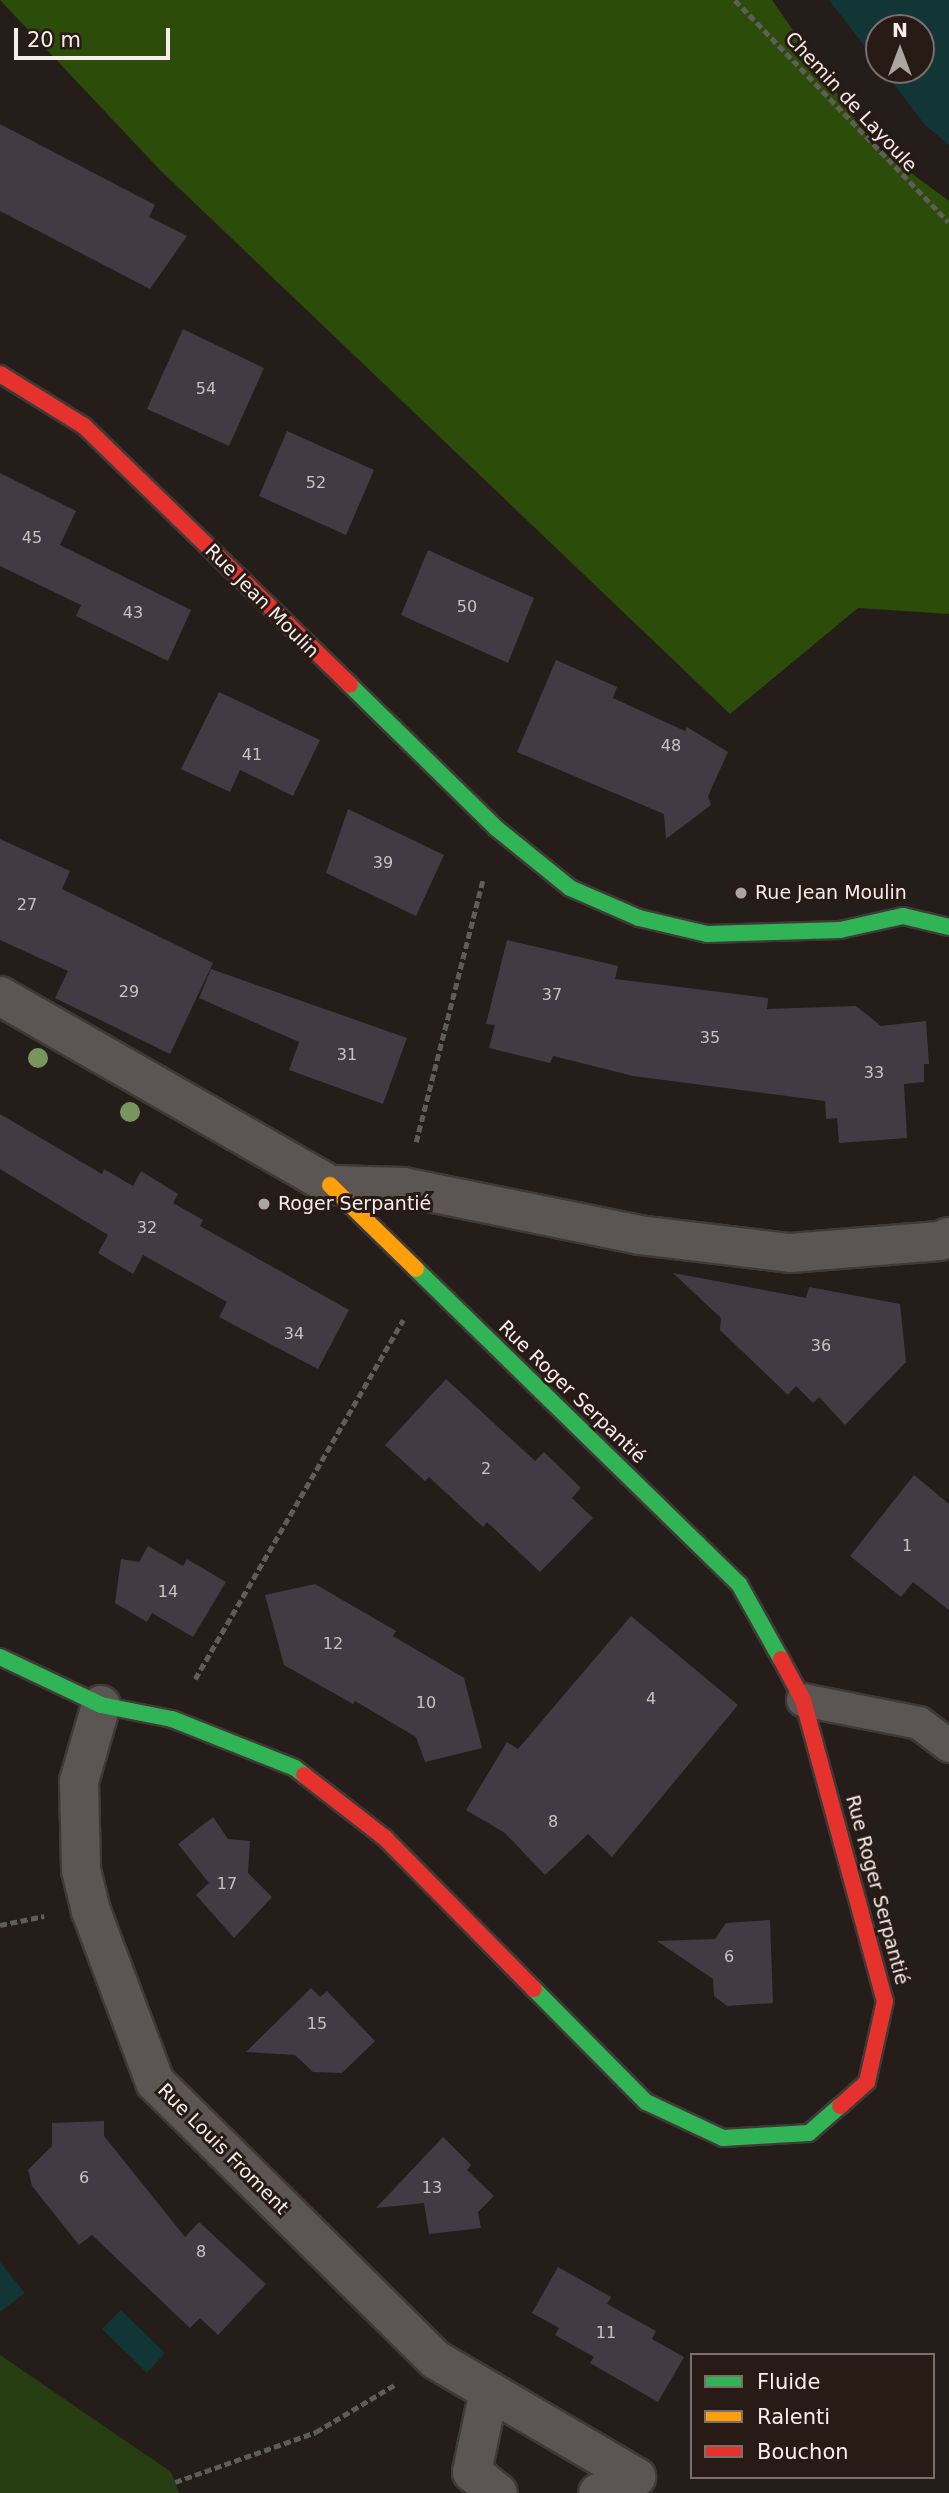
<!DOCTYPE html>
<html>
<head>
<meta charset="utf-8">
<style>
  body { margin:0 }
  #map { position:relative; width:949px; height:2493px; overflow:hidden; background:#241d1a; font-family:"DejaVu Sans",sans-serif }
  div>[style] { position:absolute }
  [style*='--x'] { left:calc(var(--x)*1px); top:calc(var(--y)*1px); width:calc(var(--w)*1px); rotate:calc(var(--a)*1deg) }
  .green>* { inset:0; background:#273e13 }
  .forest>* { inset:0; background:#2c4c0a }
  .water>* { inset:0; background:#123535 }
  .building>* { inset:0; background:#443a44 }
  .path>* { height:4.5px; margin-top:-2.25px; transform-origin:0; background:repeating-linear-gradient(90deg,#605c5a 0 7px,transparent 0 10.5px) }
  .roads { filter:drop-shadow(2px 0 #3f3937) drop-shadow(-2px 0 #3f3937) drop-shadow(0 2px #3f3937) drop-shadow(0 -2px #3f3937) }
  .lane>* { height:32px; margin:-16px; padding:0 16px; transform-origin:16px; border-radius:16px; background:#5b5654 }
  .street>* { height:38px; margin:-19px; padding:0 19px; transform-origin:19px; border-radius:19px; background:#5b5654 }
  .fast>* { height:16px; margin:-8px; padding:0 8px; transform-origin:8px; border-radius:8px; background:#30b455 }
  .slow>* { height:16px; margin:-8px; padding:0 8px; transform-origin:8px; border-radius:8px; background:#ff9f0a }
  .jam>* { height:16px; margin:-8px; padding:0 8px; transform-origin:8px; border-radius:8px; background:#e5322d }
  .trees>* { width:20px; height:20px; margin:-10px; border-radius:50%; background:#78955e }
  .dots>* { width:19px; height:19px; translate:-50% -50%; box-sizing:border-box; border:4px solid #281b16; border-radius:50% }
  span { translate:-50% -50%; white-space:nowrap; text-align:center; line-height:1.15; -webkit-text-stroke:6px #281b16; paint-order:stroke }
  .number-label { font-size:16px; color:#cac1c1 }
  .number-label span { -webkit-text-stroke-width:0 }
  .street-label { font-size:19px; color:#f7eeeb }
  .poi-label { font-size:19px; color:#f7eeeb }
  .left { translate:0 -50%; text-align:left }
  .legend { position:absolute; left:690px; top:2353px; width:245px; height:126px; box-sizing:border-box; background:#281b16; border:2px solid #7b6f6b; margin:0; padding:9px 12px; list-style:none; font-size:21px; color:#f7eeeb }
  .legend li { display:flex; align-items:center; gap:14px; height:35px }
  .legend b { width:35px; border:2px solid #7b6f6b }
  .north { position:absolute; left:865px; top:14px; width:70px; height:70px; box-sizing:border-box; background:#281b16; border:2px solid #7b6f6b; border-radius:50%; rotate:0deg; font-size:19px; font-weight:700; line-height:28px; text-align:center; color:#f7eeeb }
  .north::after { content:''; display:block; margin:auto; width:24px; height:32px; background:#ada5a2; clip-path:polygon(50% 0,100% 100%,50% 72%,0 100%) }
  .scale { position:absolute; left:14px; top:28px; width:156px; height:32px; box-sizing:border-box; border:4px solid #f7eeeb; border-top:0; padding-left:9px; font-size:21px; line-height:24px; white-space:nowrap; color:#f7eeeb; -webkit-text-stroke:5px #281b16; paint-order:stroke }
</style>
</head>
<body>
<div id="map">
  <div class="green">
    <div style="clip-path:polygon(0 2355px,171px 2472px,179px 2493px,0 2493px)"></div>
  </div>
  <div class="forest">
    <div style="clip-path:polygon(0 0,772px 0,872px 144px,949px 201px,949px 614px,858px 608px,730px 714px,160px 170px)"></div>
  </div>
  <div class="water">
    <div style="clip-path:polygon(829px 0,949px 0,949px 145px,925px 125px,883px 70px,921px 70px,921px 28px,879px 28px,879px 65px)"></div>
    <div style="clip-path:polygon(0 2262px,25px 2293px,0 2312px)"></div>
    <div style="clip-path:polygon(121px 2310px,165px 2353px,147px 2373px,102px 2329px)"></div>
  </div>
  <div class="building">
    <div style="clip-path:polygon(0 124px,155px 205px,149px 217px,187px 236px,150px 289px,0 211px)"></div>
    <div style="clip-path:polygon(183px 329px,264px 368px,229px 446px,147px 409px)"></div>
    <div style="clip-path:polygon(287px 431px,374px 470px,346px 535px,259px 496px)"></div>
    <div style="clip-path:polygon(0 473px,76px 511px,60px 545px,191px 610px,168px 661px,76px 616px,81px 605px,0 566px)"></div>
    <div style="clip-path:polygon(428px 550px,534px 598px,508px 663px,401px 615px)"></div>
    <div style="clip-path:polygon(556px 660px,617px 687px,613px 698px,685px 731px,687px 727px,728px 752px,708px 796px,711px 805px,666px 839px,664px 814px,517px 752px)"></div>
    <div style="clip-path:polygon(219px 692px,320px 740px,293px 796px,240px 770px,230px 792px,181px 769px)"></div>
    <div style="clip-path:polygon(348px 809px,444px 855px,416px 916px,326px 873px)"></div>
    <div style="clip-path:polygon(0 839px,70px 871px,62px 889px,213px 963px,170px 1054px,55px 998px,68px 971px,0 940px)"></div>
    <div style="clip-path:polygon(507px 940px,618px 966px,615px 979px,768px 998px,767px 1009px,856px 1006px,881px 1026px,926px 1021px,929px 1064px,924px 1064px,924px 1082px,904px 1084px,907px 1138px,839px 1143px,837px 1118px,826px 1119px,825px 1101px,633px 1076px,553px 1056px,550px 1063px,489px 1048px,495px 1025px,486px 1024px)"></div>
    <div style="clip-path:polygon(211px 969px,407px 1038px,383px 1104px,289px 1070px,299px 1042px,199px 998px)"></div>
    <div style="clip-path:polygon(0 1114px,102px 1174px,104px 1169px,133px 1186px,141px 1171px,178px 1194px,173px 1203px,203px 1220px,200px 1226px,349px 1310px,318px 1369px,219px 1317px,227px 1302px,143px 1255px,133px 1274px,98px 1253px,108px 1235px,0 1169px)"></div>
    <div style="clip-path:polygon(673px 1273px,806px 1298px,809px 1287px,900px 1304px,906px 1362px,845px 1425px,819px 1397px,813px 1403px,796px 1386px,788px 1395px,720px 1330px,721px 1318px)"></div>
    <div style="clip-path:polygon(446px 1379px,535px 1461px,544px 1452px,581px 1488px,572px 1498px,593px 1518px,540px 1572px,487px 1522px,483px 1527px,429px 1477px,425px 1481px,385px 1445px)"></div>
    <div style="clip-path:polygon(914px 1475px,949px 1504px,949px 1610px,913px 1582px,901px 1597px,850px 1556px)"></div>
    <div style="clip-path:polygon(148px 1546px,183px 1566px,187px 1559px,226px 1582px,193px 1637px,152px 1613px,147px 1622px,115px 1603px,121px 1559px,139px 1562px)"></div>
    <div style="clip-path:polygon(315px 1584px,396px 1631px,393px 1636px,464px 1678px,482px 1748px,425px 1762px,416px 1737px,355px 1701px,353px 1704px,284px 1665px,265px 1595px)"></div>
    <div style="clip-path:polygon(631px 1616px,738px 1705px,612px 1857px,588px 1834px,545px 1875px,505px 1833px,466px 1810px,507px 1742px,518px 1749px)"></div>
    <div style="clip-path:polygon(213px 1817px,228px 1839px,250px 1841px,248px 1873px,272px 1897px,234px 1938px,196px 1895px,209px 1883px,178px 1844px)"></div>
    <div style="clip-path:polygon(770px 1920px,773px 2003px,727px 2006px,714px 1996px,713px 1979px,657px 1941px,715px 1939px,726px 1923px)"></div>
    <div style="clip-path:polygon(311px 1988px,320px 1997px,327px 1991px,375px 2041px,342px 2073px,313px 2072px,295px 2055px,246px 2052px)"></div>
    <div style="clip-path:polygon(104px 2121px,104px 2136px,185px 2237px,199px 2222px,266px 2284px,218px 2335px,200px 2318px,190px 2328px,92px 2235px,79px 2245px,32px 2186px,28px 2170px,52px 2146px,52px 2123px)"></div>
    <div style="clip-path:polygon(443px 2137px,471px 2165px,467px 2170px,494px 2196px,478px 2212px,481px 2228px,429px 2234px,424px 2203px,376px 2208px)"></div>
    <div style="clip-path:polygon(558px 2267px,611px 2297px,607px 2304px,656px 2331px,652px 2339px,684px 2357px,658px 2402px,590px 2363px,594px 2357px,555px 2335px,559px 2328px,532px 2313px)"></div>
  </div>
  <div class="path">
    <div style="--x:735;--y:0;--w:308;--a:46.1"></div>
    <div style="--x:416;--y:1142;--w:271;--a:-75.7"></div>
    <div style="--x:195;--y:1679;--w:415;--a:-59.9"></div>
    <div style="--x:0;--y:1925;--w:45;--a:-11.6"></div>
    <div style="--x:175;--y:2482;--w:150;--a:-19.5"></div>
    <div style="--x:316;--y:2432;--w:93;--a:-31"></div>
  </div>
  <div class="roads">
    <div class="lane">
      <div style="--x:803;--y:1700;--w:118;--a:11.2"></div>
      <div style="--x:919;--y:1723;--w:38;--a:37"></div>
    </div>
    <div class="street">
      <div style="--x:0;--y:996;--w:380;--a:29.8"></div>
      <div style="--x:330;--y:1185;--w:74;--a:1.5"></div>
      <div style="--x:404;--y:1187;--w:240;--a:11.5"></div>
      <div style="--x:639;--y:1235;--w:152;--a:6.8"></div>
      <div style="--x:790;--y:1253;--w:150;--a:-4.6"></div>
      <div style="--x:940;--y:1241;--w:10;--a:-24"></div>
      <div style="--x:101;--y:1705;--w:79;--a:106.1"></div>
      <div style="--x:79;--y:1781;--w:89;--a:88.7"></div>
      <div style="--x:81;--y:1870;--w:42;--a:76.3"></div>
      <div style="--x:91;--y:1911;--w:183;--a:69.5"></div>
      <div style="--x:155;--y:2082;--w:395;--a:44.7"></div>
      <div style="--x:436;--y:2360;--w:232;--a:30.3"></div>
      <div style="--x:636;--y:2477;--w:41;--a:157.2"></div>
      <div style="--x:489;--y:2391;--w:83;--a:101.9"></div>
      <div style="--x:472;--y:2472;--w:33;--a:39"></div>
    </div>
    <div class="fast">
      <div style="--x:350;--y:685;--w:204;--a:44.4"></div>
      <div style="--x:496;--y:828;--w:95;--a:39"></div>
      <div style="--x:570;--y:888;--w:75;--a:23.5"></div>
      <div style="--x:639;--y:918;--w:70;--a:13.2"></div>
      <div style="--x:707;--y:934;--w:133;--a:-1.7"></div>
      <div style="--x:840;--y:930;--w:65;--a:-12.5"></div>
      <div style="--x:903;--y:916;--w:47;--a:13.4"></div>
      <div style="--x:416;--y:1269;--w:451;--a:44.3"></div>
      <div style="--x:739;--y:1584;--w:86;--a:60.8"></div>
      <div style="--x:0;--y:1657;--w:112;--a:25.4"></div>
      <div style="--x:101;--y:1705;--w:72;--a:11.2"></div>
      <div style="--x:172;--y:1719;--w:132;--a:21.7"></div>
      <div style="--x:295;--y:1768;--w:11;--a:38"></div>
      <div style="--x:534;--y:1989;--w:159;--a:45.3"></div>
      <div style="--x:646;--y:2102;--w:85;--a:25.1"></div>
      <div style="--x:723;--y:2138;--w:86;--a:-3.3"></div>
      <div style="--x:809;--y:2133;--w:41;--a:-41.1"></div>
    </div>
    <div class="slow">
      <div style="--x:330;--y:1185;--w:120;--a:44.3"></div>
    </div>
    <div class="jam">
      <div style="--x:0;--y:374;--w:99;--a:31.8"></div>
      <div style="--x:84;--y:426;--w:371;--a:44.2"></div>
      <div style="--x:781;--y:1659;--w:47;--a:61.8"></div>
      <div style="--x:803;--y:1700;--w:312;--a:74.8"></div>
      <div style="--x:885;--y:2001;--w:83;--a:102.5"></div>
      <div style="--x:867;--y:2082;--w:36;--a:138"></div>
      <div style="--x:304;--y:1775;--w:103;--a:37.9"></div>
      <div style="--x:385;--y:1838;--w:212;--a:45.4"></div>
    </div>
  </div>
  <div class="trees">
    <div style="left:38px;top:1058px"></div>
    <div style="left:130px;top:1112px"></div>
  </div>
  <div class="dots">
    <div style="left:741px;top:893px;background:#ada5a2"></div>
    <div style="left:264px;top:1204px;background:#ada5a2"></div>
  </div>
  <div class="number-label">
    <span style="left:206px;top:389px">54</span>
    <span style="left:316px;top:483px">52</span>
    <span style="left:32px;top:538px">45</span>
    <span style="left:467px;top:607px">50</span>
    <span style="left:133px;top:613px">43</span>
    <span style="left:671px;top:746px">48</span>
    <span style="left:252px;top:755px">41</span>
    <span style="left:383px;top:863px">39</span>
    <span style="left:27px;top:905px">27</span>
    <span style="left:129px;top:992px">29</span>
    <span style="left:552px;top:995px">37</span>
    <span style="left:710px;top:1038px">35</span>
    <span style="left:347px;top:1055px">31</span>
    <span style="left:874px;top:1073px">33</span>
    <span style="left:147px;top:1228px">32</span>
    <span style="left:294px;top:1334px">34</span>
    <span style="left:821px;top:1346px">36</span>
    <span style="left:486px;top:1469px">2</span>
    <span style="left:907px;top:1546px">1</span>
    <span style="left:168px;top:1592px">14</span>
    <span style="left:333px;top:1644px">12</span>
    <span style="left:651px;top:1699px">4</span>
    <span style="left:426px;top:1703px">10</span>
    <span style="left:553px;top:1822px">8</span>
    <span style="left:227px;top:1884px">17</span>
    <span style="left:729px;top:1957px">6</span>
    <span style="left:317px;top:2024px">15</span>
    <span style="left:84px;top:2178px">6</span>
    <span style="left:432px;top:2188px">13</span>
    <span style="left:201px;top:2252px">8</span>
    <span style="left:606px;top:2333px">11</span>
  </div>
  <div class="street-label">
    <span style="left:851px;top:102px;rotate:47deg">Chemin de Layoule</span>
    <span style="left:262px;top:601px;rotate:45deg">Rue Jean Moulin</span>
    <span style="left:572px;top:1392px;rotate:44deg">Rue Roger Serpantié</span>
    <span style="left:877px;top:1890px;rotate:75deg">Rue Roger Serpantié</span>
    <span style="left:223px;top:2149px;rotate:45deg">Rue Louis Froment</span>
  </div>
  <div class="poi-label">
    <span class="left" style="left:755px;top:893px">Rue Jean Moulin</span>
    <span class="left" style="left:278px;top:1204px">Roger Serpantié</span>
  </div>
  <ul class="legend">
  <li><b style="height:9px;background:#30b455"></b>Fluide</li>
  <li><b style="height:9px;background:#ff9f0a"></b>Ralenti</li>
  <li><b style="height:9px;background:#e5322d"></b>Bouchon</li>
  </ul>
  <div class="north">N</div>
  <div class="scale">20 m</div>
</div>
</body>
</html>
